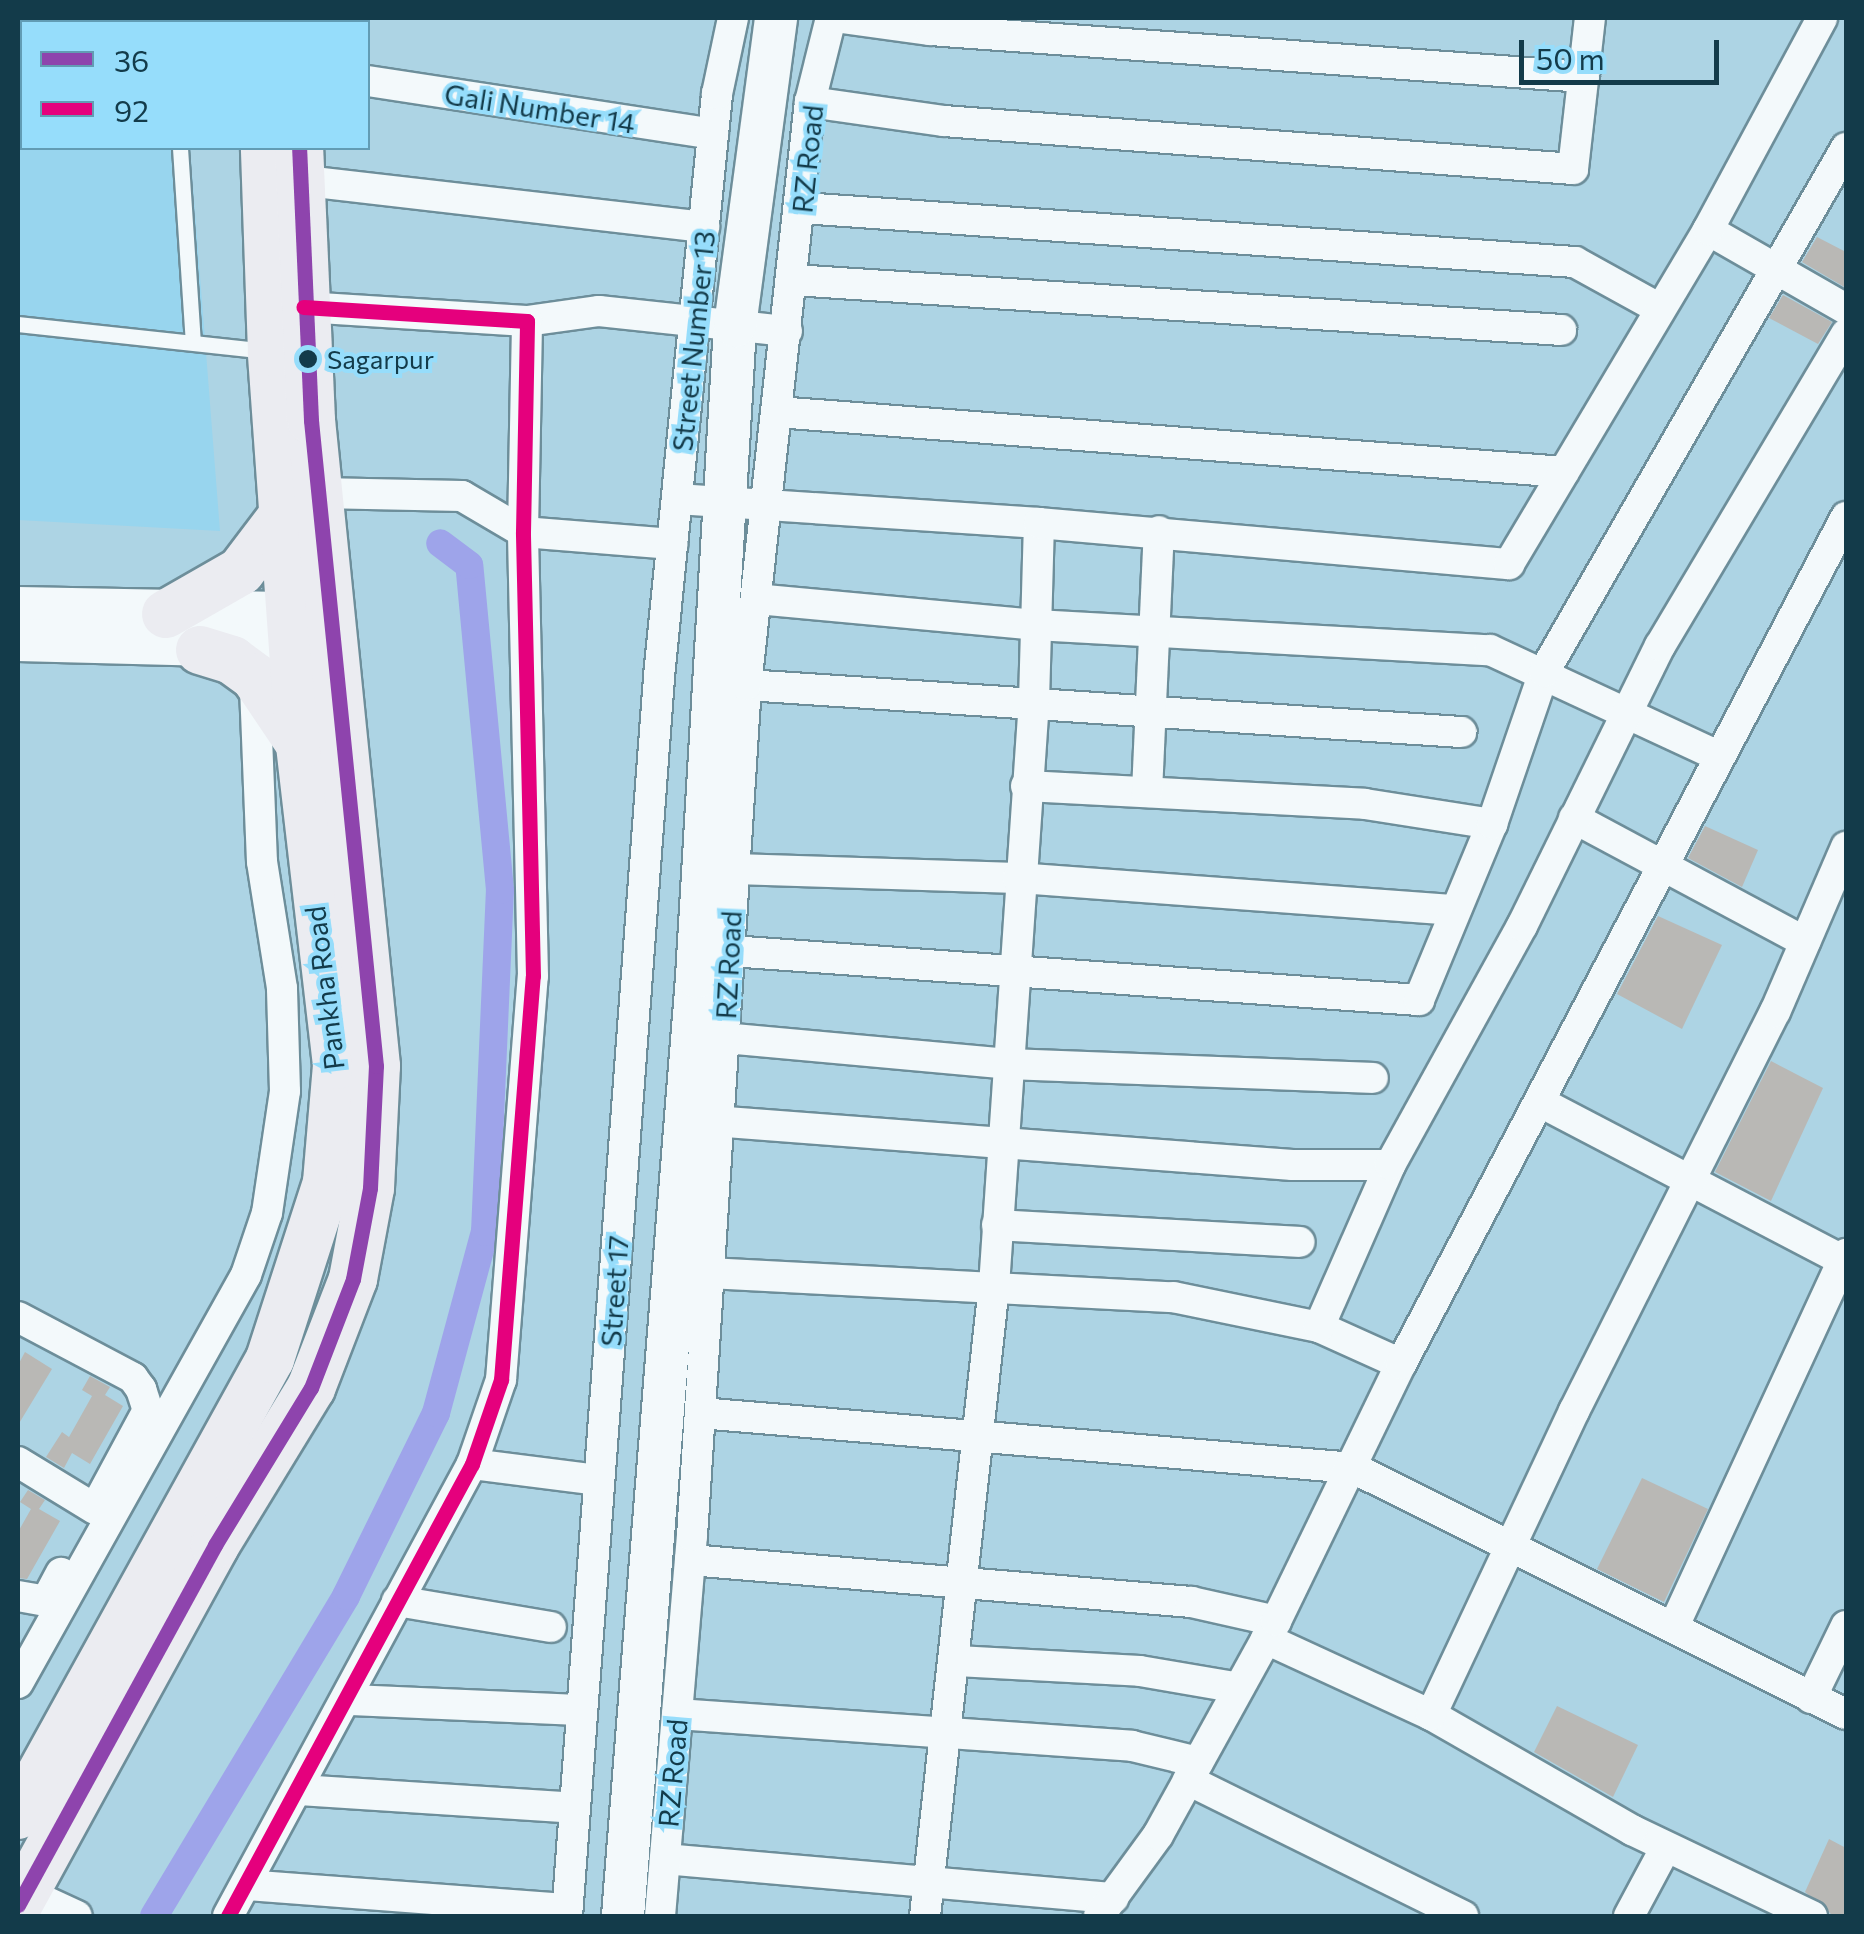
<!DOCTYPE html>
<html>
<head>
<meta charset="utf-8">
<style>
  body { margin:0 }
  #map { position:relative; width:1864px; height:1934px; overflow:hidden; background:#add4e4; font-family:Commissioner,sans-serif }
  div>[style] { position:absolute }
  [style*='--x'] { left:calc(var(--x)*1px); top:calc(var(--y)*1px); width:calc(var(--w)*1px); rotate:calc(var(--a)*1deg) }
  .built>* { inset:0; background:#98d5ee }
  .canal>* { height:28px; margin:-14px; padding:0 14px; transform-origin:14px; border-radius:14px; background:#9ea4ea }
  .building>* { inset:0; background:#b9b8b5 }
  .roads { filter:drop-shadow(2px 0 #6d8e9a) drop-shadow(-2px 0 #6d8e9a) drop-shadow(0 2px #6d8e9a) drop-shadow(0 -2px #6d8e9a) }
  .lane>* { height:15px; margin:-7.5px; padding:0 7.5px; transform-origin:7.5px; border-radius:7.5px; background:#f3f9fb }
  .street>* { height:30px; margin:-15px; padding:0 15px; transform-origin:15px; border-radius:15px; background:#f3f9fb }
  .secondary>* { height:42px; margin:-21px; padding:0 21px; transform-origin:21px; border-radius:21px; background:#f3f9fb }
  .primary>* { height:48px; margin:-24px; padding:0 24px; transform-origin:24px; border-radius:24px; background:#ebecf1 }
  .bus-1>* { height:15px; margin:-7.5px; padding:0 7.5px; transform-origin:7.5px; border-radius:7.5px; background:#8e44ad }
  .bus-2>* { height:15px; margin:-7.5px; padding:0 7.5px; transform-origin:7.5px; border-radius:7.5px; background:#e5007d }
  .dots>* { width:28px; height:28px; translate:-50% -50%; box-sizing:border-box; border:5px solid #96ddfb; border-radius:50% }
  span { translate:-50% -50%; white-space:nowrap; text-align:center; line-height:1.15; -webkit-text-stroke:8px #96ddfb; paint-order:stroke }
  .bus-label { font-size:26px; color:#133b4a }
  .left { translate:0 -50%; text-align:left }
  .street-label { font-size:28px; color:#133b4a }
  .frame { position:absolute; inset:0; border:20px solid #133b4a; pointer-events:none }
  .legend { position:absolute; left:20px; top:20px; width:350px; height:130px; box-sizing:border-box; background:#96ddfb; border:2px solid #629cb4; margin:0; padding:12px 18px; list-style:none; font-size:30px; color:#133b4a }
  .legend li { display:flex; align-items:center; gap:20px; height:50px }
  .legend b { width:50px; border:2px solid #629cb4 }
  .scale { position:absolute; left:1519px; top:40px; width:200px; height:45px; box-sizing:border-box; border:5px solid #133b4a; border-top:0; padding-left:12px; font-size:30px; line-height:35px; white-space:nowrap; color:#133b4a; -webkit-text-stroke:8px #96ddfb; paint-order:stroke }
</style>
</head>
<body>
<div id="map">
  <div class="built">
    <div style="clip-path:polygon(18px 18px,204px 18px,22px 22px,22px 148px,190px 148px,220px 531px,18px 520px)"></div>
  </div>
  <div class="canal">
    <div style="--x:154;--y:1916;--w:373;--a:-59"></div>
    <div style="--x:346;--y:1596;--w:204;--a:-63.8"></div>
    <div style="--x:436;--y:1413;--w:188;--a:-74.9"></div>
    <div style="--x:485;--y:1232;--w:342;--a:-87.5"></div>
    <div style="--x:500;--y:890;--w:326;--a:-95.4"></div>
    <div style="--x:469;--y:565;--w:36;--a:-143"></div>
  </div>
  <div class="building">
    <div style="clip-path:polygon(1817px 237px,1846px 252px,1846px 288px,1802px 262px)"></div>
    <div style="clip-path:polygon(1783px 295px,1832px 322px,1818px 344px,1769px 318px)"></div>
    <div style="clip-path:polygon(1705px 826px,1758px 850px,1742px 887px,1688px 858px)"></div>
    <div style="clip-path:polygon(1658px 916px,1722px 945px,1682px 1029px,1617px 994px)"></div>
    <div style="clip-path:polygon(1771px 1061px,1823px 1088px,1771px 1201px,1715px 1172px)"></div>
    <div style="clip-path:polygon(25px 1352px,52px 1369px,18px 1425px,18px 1365px)"></div>
    <div style="clip-path:polygon(90px 1376px,110px 1387px,105px 1395px,123px 1406px,90px 1464px,72px 1453px,64px 1468px,46px 1457px,62px 1432px,69px 1437px,92px 1396px,82px 1390px)"></div>
    <div style="clip-path:polygon(1642px 1478px,1708px 1509px,1664px 1602px,1597px 1569px)"></div>
    <div style="clip-path:polygon(28px 1490px,45px 1500px,39px 1509px,60px 1521px,27px 1579px,18px 1578px,18px 1532px,31px 1509px,20px 1502px)"></div>
    <div style="clip-path:polygon(1557px 1706px,1638px 1745px,1613px 1797px,1534px 1752px)"></div>
    <div style="clip-path:polygon(1829px 1839px,1846px 1848px,1846px 1916px,1831px 1914px,1805px 1892px)"></div>
  </div>
  <div class="roads">
    <div class="lane">
      <div style="--x:192;--y:22;--w:4;--a:-90"></div>
      <div style="--x:180;--y:148;--w:194;--a:86.2"></div>
      <div style="--x:18;--y:324;--w:250;--a:6.2"></div>
    </div>
    <div class="street">
      <div style="--x:842;--y:18;--w:89;--a:7.8"></div>
      <div style="--x:930;--y:30;--w:656;--a:4.11"></div>
      <div style="--x:368;--y:81;--w:349;--a:8.7"></div>
      <div style="--x:810;--y:102;--w:135;--a:8.1"></div>
      <div style="--x:944;--y:121;--w:631;--a:4.36"></div>
      <div style="--x:1573;--y:169;--w:152;--a:-83.6"></div>
      <div style="--x:298;--y:180;--w:409;--a:6.6"></div>
      <div style="--x:802;--y:208;--w:775;--a:4"></div>
      <div style="--x:1575;--y:262;--w:97;--a:28.9"></div>
      <div style="--x:1708;--y:230;--w:159;--a:29.8"></div>
      <div style="--x:793;--y:280;--w:770;--a:3.72"></div>
      <div style="--x:527;--y:321;--w:73;--a:-7.9"></div>
      <div style="--x:599;--y:311;--w:189;--a:6.1"></div>
      <div style="--x:777;--y:412;--w:789;--a:4.36"></div>
      <div style="--x:320;--y:493;--w:142;--a:1.2"></div>
      <div style="--x:462;--y:496;--w:71;--a:30.5"></div>
      <div style="--x:523;--y:532;--w:150;--a:4.6"></div>
      <div style="--x:677;--y:499;--w:363;--a:3.8"></div>
      <div style="--x:756;--y:599;--w:282;--a:5.3"></div>
      <div style="--x:1037;--y:625;--w:454;--a:3.2"></div>
      <div style="--x:1490;--y:650;--w:251;--a:24.9"></div>
      <div style="--x:746;--y:685;--w:717;--a:3.76"></div>
      <div style="--x:1026;--y:786;--w:339;--a:3"></div>
      <div style="--x:1365;--y:804;--w:129;--a:8.9"></div>
      <div style="--x:1147;--y:792;--w:261;--a:-87.4"></div>
      <div style="--x:1574;--y:818;--w:262;--a:28.2"></div>
      <div style="--x:734;--y:869;--w:284;--a:1.8"></div>
      <div style="--x:1018;--y:878;--w:437;--a:4.2"></div>
      <div style="--x:730;--y:951;--w:691;--a:4.07"></div>
      <div style="--x:1419;--y:1000;--w:191;--a:-67.5"></div>
      <div style="--x:1492;--y:824;--w:161;--a:-71.1"></div>
      <div style="--x:1544;--y:672;--w:605;--a:-60.04"></div>
      <div style="--x:724;--y:1038;--w:287;--a:5.2"></div>
      <div style="--x:1010;--y:1064;--w:363;--a:2.2"></div>
      <div style="--x:1540;--y:1102;--w:345;--a:27.6"></div>
      <div style="--x:700;--y:1120;--w:594;--a:4.35"></div>
      <div style="--x:1292;--y:1165;--w:98;--a:0"></div>
      <div style="--x:997;--y:1225;--w:303;--a:3.2"></div>
      <div style="--x:709;--y:1273;--w:465;--a:3"></div>
      <div style="--x:1173;--y:1297;--w:149;--a:11.6"></div>
      <div style="--x:1319;--y:1327;--w:90;--a:24.3"></div>
      <div style="--x:18;--y:1317;--w:130;--a:27.9"></div>
      <div style="--x:133;--y:1378;--w:14;--a:54"></div>
      <div style="--x:141;--y:1389;--w:22;--a:72"></div>
      <div style="--x:148;--y:1410;--w:103;--a:118.3"></div>
      <div style="--x:1319;--y:1327;--w:177;--a:-66.3"></div>
      <div style="--x:1390;--y:1165;--w:273;--a:-61.1"></div>
      <div style="--x:1522;--y:926;--w:312;--a:-63.8"></div>
      <div style="--x:1660;--y:646;--w:363;--a:-59.2"></div>
      <div style="--x:700;--y:1413;--w:655;--a:4.81"></div>
      <div style="--x:1353;--y:1468;--w:551;--a:26.52"></div>
      <div style="--x:18;--y:1462;--w:90;--a:31.4"></div>
      <div style="--x:472;--y:1464;--w:127;--a:7.2"></div>
      <div style="--x:690;--y:1560;--w:503;--a:4.79"></div>
      <div style="--x:1191;--y:1602;--w:87;--a:12.6"></div>
      <div style="--x:18;--y:1596;--w:28;--a:10"></div>
      <div style="--x:46;--y:1601;--w:32;--a:-62"></div>
      <div style="--x:397;--y:1601;--w:156;--a:9.6"></div>
      <div style="--x:1674;--y:1626;--w:410;--a:-65.2"></div>
      <div style="--x:1266;--y:1639;--w:182;--a:24.7"></div>
      <div style="--x:957;--y:1661;--w:183;--a:3.1"></div>
      <div style="--x:1140;--y:1671;--w:100;--a:9.7"></div>
      <div style="--x:18;--y:1683;--w:467;--a:-60.8"></div>
      <div style="--x:246;--y:1275;--w:65;--a:-71.3"></div>
      <div style="--x:267;--y:1213;--w:123;--a:-81.6"></div>
      <div style="--x:285;--y:1091;--w:103;--a:-91.7"></div>
      <div style="--x:282;--y:988;--w:128;--a:-99"></div>
      <div style="--x:262;--y:862;--w:177;--a:-92.3"></div>
      <div style="--x:1811;--y:1698;--w:80;--a:-64.1"></div>
      <div style="--x:349;--y:1700;--w:232;--a:2.5"></div>
      <div style="--x:677;--y:1714;--w:456;--a:4"></div>
      <div style="--x:1132;--y:1746;--w:68;--a:13.6"></div>
      <div style="--x:1188;--y:1780;--w:307;--a:26.3"></div>
      <div style="--x:299;--y:1790;--w:276;--a:3.7"></div>
      <div style="--x:665;--y:1859;--w:450;--a:5"></div>
      <div style="--x:246;--y:1885;--w:322;--a:4.3"></div>
      <div style="--x:25;--y:1892;--w:57;--a:24.8"></div>
      <div style="--x:228;--y:1916;--w:514;--a:-61.64"></div>
      <div style="--x:472;--y:1464;--w:89;--a:-71"></div>
      <div style="--x:501;--y:1380;--w:405;--a:-85.5"></div>
      <div style="--x:533;--y:976;--w:444;--a:-91.3"></div>
      <div style="--x:523;--y:532;--w:211;--a:-88.9"></div>
      <div style="--x:527;--y:321;--w:224;--a:-176.4"></div>
      <div style="--x:567;--y:1916;--w:1253;--a:-85.75"></div>
      <div style="--x:660;--y:666;--w:575;--a:-84.31"></div>
      <div style="--x:717;--y:94;--w:78;--a:-78.1"></div>
      <div style="--x:660;--y:1916;--w:381;--a:-85.2"></div>
      <div style="--x:692;--y:1536;--w:853;--a:-86.37"></div>
      <div style="--x:746;--y:685;--w:587;--a:-83.74"></div>
      <div style="--x:810;--y:102;--w:87;--a:-76"></div>
      <div style="--x:925;--y:1916;--w:634;--a:-83.75"></div>
      <div style="--x:994;--y:1286;--w:586;--a:-86.09"></div>
      <div style="--x:1034;--y:701;--w:178;--a:-88.4"></div>
      <div style="--x:1039;--y:523;--w:472;--a:5"></div>
      <div style="--x:1509;--y:564;--w:389;--a:-59.2"></div>
      <div style="--x:1708;--y:230;--w:241;--a:-61.7"></div>
      <div style="--x:1099;--y:1916;--w:100;--a:-53.9"></div>
      <div style="--x:1158;--y:1835;--w:244;--a:-61.1"></div>
      <div style="--x:1276;--y:1621;--w:286;--a:-64.1"></div>
      <div style="--x:1401;--y:1364;--w:957;--a:-62.28"></div>
      <div style="--x:1629;--y:1916;--w:78;--a:-61.8"></div>
      <div style="--x:1812;--y:1916;--w:199;--a:-154.5"></div>
      <div style="--x:1632;--y:1830;--w:232;--a:-150.2"></div>
      <div style="--x:1431;--y:1715;--w:336;--a:-64.8"></div>
      <div style="--x:1574;--y:1411;--w:447;--a:-63.3"></div>
      <div style="--x:1775;--y:1012;--w:180;--a:-66.7"></div>
    </div>
    <div class="secondary">
      <div style="--x:18;--y:608;--w:304;--a:1.1"></div>
      <div style="--x:18;--y:640;--w:309;--a:1.5"></div>
      <div style="--x:623;--y:1916;--w:942;--a:-85.49"></div>
      <div style="--x:697;--y:977;--w:652;--a:-86.66"></div>
      <div style="--x:735;--y:326;--w:311;--a:-82.4"></div>
    </div>
    <div class="primary">
      <div style="--x:271;--y:22;--w:4;--a:-76"></div>
      <div style="--x:310;--y:22;--w:4;--a:-76"></div>
      <div style="--x:166;--y:614;--w:86;--a:-29.8"></div>
      <div style="--x:241;--y:571;--w:73;--a:-52.8"></div>
      <div style="--x:200;--y:650;--w:34;--a:17"></div>
      <div style="--x:232;--y:660;--w:29;--a:36"></div>
      <div style="--x:255;--y:677;--w:73;--a:56.1"></div>
      <div style="--x:18;--y:1815;--w:521;--a:-61.07"></div>
      <div style="--x:270;--y:1359;--w:186;--a:-72.1"></div>
      <div style="--x:327;--y:1182;--w:117;--a:-85.1"></div>
      <div style="--x:337;--y:1065;--w:321;--a:-96.6"></div>
      <div style="--x:300;--y:746;--w:395;--a:-94.1"></div>
      <div style="--x:272;--y:352;--w:204;--a:-92"></div>
      <div style="--x:18;--y:1905;--w:410;--a:-61.3"></div>
      <div style="--x:215;--y:1545;--w:184;--a:-58.6"></div>
      <div style="--x:311;--y:1388;--w:117;--a:-68.9"></div>
      <div style="--x:353;--y:1279;--w:93;--a:-79.4"></div>
      <div style="--x:370;--y:1188;--w:122;--a:-87.2"></div>
      <div style="--x:376;--y:1066;--w:649;--a:-95.75"></div>
      <div style="--x:311;--y:420;--w:272;--a:-92.5"></div>
    </div>
  </div>
  <div class="bus-1">
    <div style="--x:18;--y:1905;--w:410;--a:-61.3"></div>
    <div style="--x:215;--y:1545;--w:184;--a:-58.6"></div>
    <div style="--x:311;--y:1388;--w:117;--a:-68.9"></div>
    <div style="--x:353;--y:1279;--w:93;--a:-79.4"></div>
    <div style="--x:370;--y:1188;--w:122;--a:-87.2"></div>
    <div style="--x:376;--y:1066;--w:649;--a:-95.75"></div>
    <div style="--x:311;--y:420;--w:272;--a:-92.5"></div>
  </div>
  <div class="bus-2">
    <div style="--x:228;--y:1916;--w:514;--a:-61.64"></div>
    <div style="--x:472;--y:1464;--w:89;--a:-71"></div>
    <div style="--x:501;--y:1380;--w:405;--a:-85.5"></div>
    <div style="--x:533;--y:976;--w:444;--a:-91.3"></div>
    <div style="--x:523;--y:532;--w:211;--a:-88.9"></div>
    <div style="--x:527;--y:321;--w:224;--a:-176.4"></div>
  </div>
  <div class="dots">
    <div style="left:308px;top:359px;background:#133b4a"></div>
  </div>
  <div class="bus-label">
    <span class="left" style="left:327px;top:359px">Sagarpur</span>
  </div>
  <div class="street-label">
    <span style="left:540px;top:108px;rotate:9deg">Gali Number 14</span>
    <span style="left:807px;top:159px;rotate:-84deg">RZ Road</span>
    <span style="left:693px;top:341px;rotate:-84deg">Street Number 13</span>
    <span style="left:728px;top:965px;rotate:-87deg">RZ Road</span>
    <span style="left:324px;top:988px;rotate:-97deg">Pankha Road</span>
    <span style="left:614px;top:1291px;rotate:-86deg">Street 17</span>
    <span style="left:672px;top:1773px;rotate:-85deg">RZ Road</span>
  </div>
  <div class="frame"></div>
  <ul class="legend">
  <li><b style="height:12px;background:#8e44ad"></b>36</li>
  <li><b style="height:12px;background:#e5007d"></b>92</li>
  </ul>
  <div class="scale">50 m</div>
</div>
</body>
</html>
